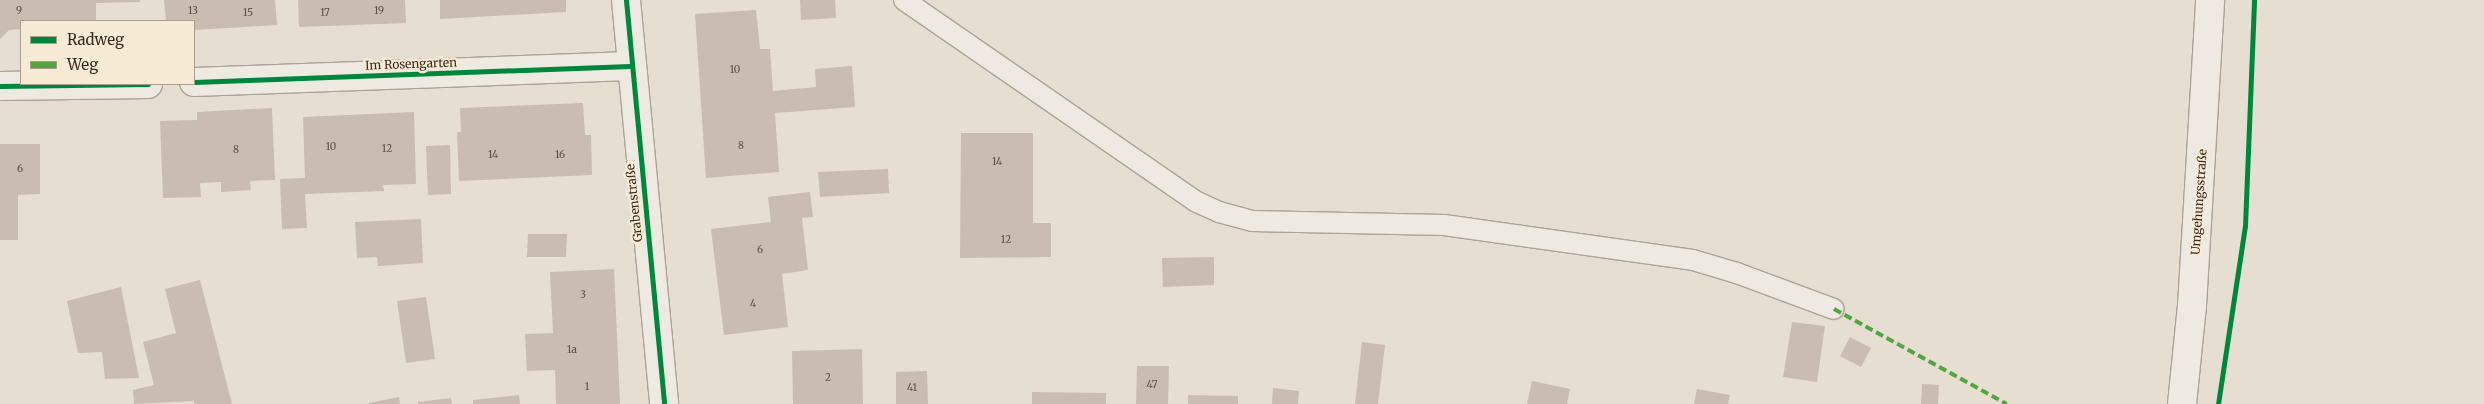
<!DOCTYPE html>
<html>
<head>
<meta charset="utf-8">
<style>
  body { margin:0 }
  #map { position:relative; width:2484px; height:404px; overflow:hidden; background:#e6ded0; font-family:Merriweather,serif }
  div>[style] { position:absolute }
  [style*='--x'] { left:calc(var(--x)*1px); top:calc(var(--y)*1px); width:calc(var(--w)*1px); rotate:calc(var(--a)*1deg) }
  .building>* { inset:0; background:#cabcb0 }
  .roads { filter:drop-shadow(1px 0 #aca398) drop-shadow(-1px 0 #aca398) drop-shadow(0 1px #aca398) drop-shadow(0 -1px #aca398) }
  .lane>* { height:20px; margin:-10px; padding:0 10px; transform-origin:10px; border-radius:10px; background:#eee9e1 }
  .street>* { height:28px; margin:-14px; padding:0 14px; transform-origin:14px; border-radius:14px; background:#eee9e1 }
  .secondary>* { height:28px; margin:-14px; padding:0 14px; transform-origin:14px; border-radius:14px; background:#eee9e1 }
  .quiet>* { height:4px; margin-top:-2px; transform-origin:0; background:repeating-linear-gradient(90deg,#54a441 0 8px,transparent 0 12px) }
  .cycleway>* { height:5px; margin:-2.5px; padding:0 2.5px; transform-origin:2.5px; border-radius:2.5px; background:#00873e }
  span { translate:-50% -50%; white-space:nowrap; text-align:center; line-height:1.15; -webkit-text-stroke:5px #f7ebd6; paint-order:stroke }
  .number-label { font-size:10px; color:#604f43 }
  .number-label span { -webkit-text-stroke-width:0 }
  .street-label { font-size:12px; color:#3c2b1f }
  .legend { position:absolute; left:20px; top:20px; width:175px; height:65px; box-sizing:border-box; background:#f7ebd6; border:1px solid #ac9e8d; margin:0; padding:6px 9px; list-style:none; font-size:15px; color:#3c2b1f }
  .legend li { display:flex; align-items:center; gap:10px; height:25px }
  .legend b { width:25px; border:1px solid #ac9e8d }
</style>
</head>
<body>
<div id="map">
  <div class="building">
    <div style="clip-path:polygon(0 0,140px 0,140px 2px,96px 3px,96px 21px,21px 21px,21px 29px,9px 30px,0 39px)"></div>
    <div style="clip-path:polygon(164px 0,275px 0,277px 25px,194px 30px,194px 21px,166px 21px)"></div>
    <div style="clip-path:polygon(298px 0,405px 0,406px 23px,299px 27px)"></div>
    <div style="clip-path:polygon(440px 0,566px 0,566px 12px,440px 19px)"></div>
    <div style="clip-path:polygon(800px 0,835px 0,836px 18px,801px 20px)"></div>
    <div style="clip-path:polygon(756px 10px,760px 49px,770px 49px,773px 91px,816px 87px,815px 69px,852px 66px,855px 107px,775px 113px,779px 172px,706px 178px,695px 14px)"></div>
    <div style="clip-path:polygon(583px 103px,585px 135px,591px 135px,592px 175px,459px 181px,457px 132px,461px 132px,460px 108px)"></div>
    <div style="clip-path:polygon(272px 108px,275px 180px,250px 181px,251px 190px,221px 192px,221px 182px,200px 183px,201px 197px,163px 198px,160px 121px,197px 120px,197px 112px)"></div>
    <div style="clip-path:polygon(414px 112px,416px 184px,383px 185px,384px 191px,305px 194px,307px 228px,282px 229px,280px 179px,305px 178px,303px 117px)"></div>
    <div style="clip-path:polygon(961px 133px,1033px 133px,1033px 223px,1051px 223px,1051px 257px,960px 258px)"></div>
    <div style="clip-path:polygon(0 144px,40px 144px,40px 194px,18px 195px,18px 240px,0 240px)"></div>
    <div style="clip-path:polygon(450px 145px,451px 194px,428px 195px,426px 146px)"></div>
    <div style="clip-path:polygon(888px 169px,889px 193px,820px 197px,818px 172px)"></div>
    <div style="clip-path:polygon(810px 192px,813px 217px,802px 218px,808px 270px,782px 274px,788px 327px,724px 335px,711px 229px,771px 222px,768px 197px)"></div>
    <div style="clip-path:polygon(421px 219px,423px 263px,378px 266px,377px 257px,357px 258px,355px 222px)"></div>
    <div style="clip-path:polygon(528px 234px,567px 234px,566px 257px,527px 257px)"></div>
    <div style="clip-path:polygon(1214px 257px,1214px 285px,1163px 287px,1162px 258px)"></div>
    <div style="clip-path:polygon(614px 269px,620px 404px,556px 404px,555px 370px,527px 371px,525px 334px,553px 333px,550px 272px)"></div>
    <div style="clip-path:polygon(200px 280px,232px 404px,194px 404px,194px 401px,134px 404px,133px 390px,154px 385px,143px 342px,176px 333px,165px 289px)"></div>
    <div style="clip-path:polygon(121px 287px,139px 378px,105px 379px,102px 352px,78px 353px,67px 301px)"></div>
    <div style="clip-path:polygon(426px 297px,435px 359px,406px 363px,397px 301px)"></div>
    <div style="clip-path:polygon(1792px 322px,1825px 326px,1817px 382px,1783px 377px)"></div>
    <div style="clip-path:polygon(1850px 337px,1871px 348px,1861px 367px,1840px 356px)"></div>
    <div style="clip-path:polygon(1362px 342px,1385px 345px,1378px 404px,1355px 404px)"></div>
    <div style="clip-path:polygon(862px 349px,863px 404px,793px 404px,792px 351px)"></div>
    <div style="clip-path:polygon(1137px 366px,1169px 366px,1168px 404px,1136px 404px)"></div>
    <div style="clip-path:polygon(927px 371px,928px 404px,896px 404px,896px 372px)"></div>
    <div style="clip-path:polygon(1532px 381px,1570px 389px,1567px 404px,1527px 404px)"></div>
    <div style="clip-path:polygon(1922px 384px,1939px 385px,1938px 404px,1921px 404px)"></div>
    <div style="clip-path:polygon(1273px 388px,1299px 391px,1298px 404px,1272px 404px)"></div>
    <div style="clip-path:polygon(1697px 389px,1730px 395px,1728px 404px,1694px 404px)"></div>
    <div style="clip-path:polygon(1032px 392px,1106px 393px,1106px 404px,1032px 404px)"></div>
    <div style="clip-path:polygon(519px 395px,520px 404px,473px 404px,473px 400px)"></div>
    <div style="clip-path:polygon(1188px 395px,1238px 396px,1238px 404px,1188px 404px)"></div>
    <div style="clip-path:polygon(399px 397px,400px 404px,369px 404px,369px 403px)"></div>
    <div style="clip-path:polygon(451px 398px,452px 404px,418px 404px,418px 402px)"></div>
  </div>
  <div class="roads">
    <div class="lane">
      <div style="--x:904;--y:0;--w:356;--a:34.6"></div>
      <div style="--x:1197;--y:202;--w:24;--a:24"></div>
      <div style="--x:1219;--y:212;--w:34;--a:15"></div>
      <div style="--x:1252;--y:221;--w:192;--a:1.2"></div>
      <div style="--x:1444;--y:225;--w:251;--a:8"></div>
      <div style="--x:1693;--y:260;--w:46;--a:16.5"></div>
      <div style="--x:1737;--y:273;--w:103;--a:20.4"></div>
    </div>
    <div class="street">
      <div style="--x:626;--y:0;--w:406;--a:84.6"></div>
      <div style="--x:194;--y:82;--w:436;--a:-2.1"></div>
      <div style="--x:0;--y:86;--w:148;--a:-0.8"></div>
    </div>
    <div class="secondary">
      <div style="--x:2182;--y:404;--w:99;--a:-84.2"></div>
      <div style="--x:2192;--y:306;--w:307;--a:-86.6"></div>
    </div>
  </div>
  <div class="quiet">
    <div style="--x:1834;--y:309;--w:197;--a:28.8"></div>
  </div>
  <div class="cycleway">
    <div style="--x:626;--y:0;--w:406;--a:84.6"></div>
    <div style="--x:194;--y:82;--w:436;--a:-2.1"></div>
    <div style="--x:0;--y:86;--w:148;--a:-0.8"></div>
    <div style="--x:2218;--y:404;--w:180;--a:-81.4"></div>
    <div style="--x:2245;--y:226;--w:226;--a:-87.7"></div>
  </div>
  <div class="number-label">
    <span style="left:19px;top:11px">9</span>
    <span style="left:193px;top:11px">13</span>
    <span style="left:379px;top:11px">19</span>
    <span style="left:248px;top:13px">15</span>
    <span style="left:325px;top:13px">17</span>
    <span style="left:735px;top:70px">10</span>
    <span style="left:741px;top:146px">8</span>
    <span style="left:331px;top:147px">10</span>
    <span style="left:387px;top:149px">12</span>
    <span style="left:236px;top:150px">8</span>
    <span style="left:493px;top:155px">14</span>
    <span style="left:560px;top:155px">16</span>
    <span style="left:997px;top:162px">14</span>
    <span style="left:20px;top:169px">6</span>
    <span style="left:1006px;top:240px">12</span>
    <span style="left:760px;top:250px">6</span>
    <span style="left:583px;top:295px">3</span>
    <span style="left:753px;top:304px">4</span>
    <span style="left:572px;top:350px">1a</span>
    <span style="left:828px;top:378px">2</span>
    <span style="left:1152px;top:385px">47</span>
    <span style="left:587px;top:387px">1</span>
    <span style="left:912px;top:388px">41</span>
  </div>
  <div class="street-label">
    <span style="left:411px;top:64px;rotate:-2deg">Im Rosengarten</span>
    <span style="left:2199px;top:202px;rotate:-86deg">Umgehungsstraße</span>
    <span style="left:634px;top:203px;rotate:-96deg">Grabenstraße</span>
  </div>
  <ul class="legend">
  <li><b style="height:6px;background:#00873e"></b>Radweg</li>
  <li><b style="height:6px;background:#54a441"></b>Weg</li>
  </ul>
</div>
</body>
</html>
